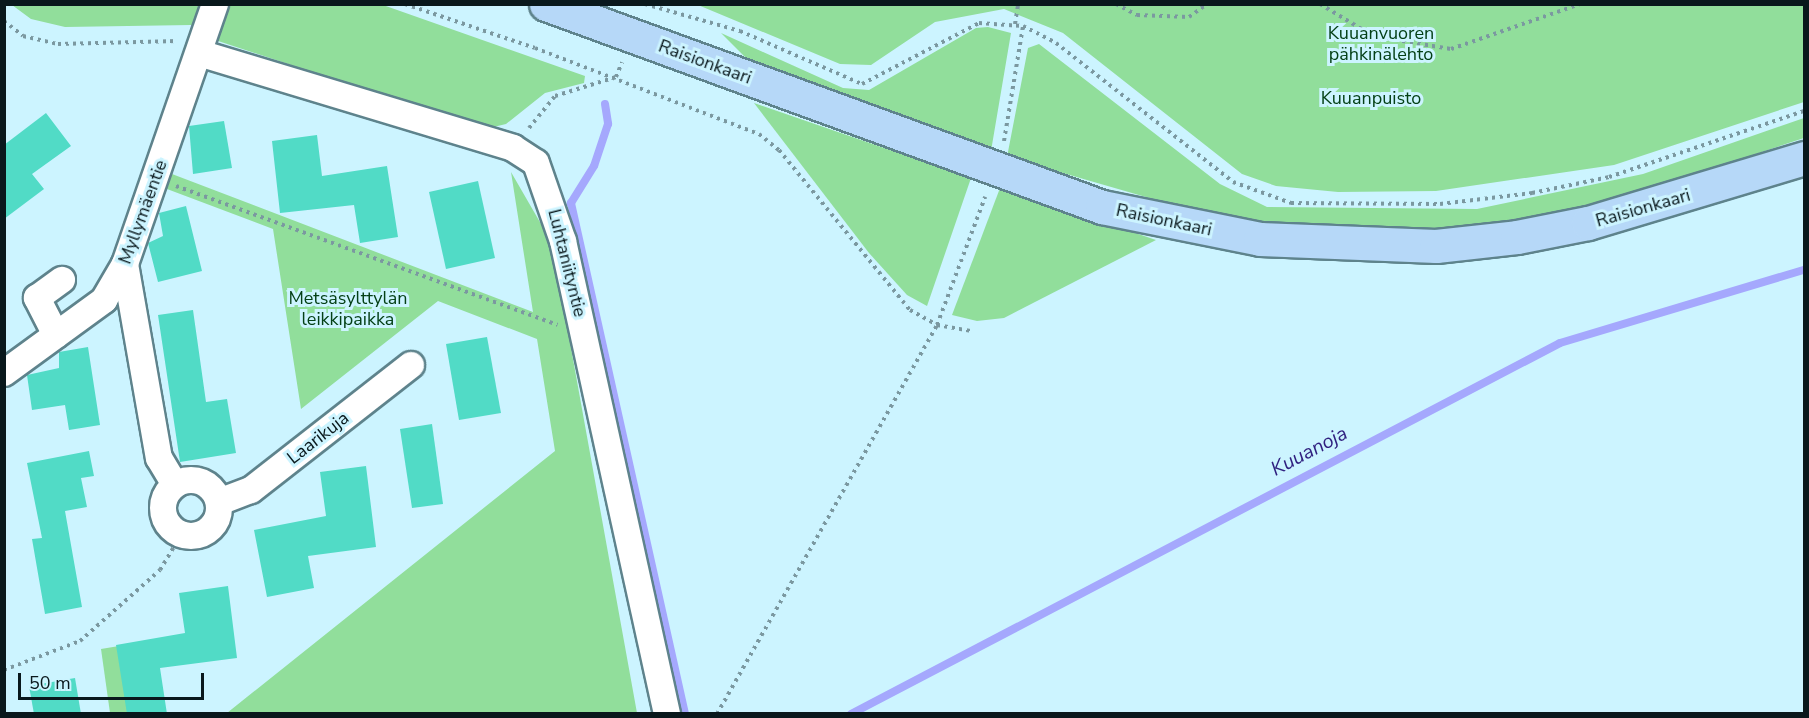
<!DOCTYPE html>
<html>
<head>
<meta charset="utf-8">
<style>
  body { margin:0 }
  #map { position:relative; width:1809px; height:718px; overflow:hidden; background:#ccf4ff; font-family:"Nunito Sans",sans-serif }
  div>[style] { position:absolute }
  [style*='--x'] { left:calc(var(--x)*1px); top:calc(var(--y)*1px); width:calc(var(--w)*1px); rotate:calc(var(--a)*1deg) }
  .green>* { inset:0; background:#91de9b }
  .stream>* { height:8px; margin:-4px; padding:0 4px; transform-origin:4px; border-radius:4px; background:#a5a8fd }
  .building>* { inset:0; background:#51dbc6 }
  .path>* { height:4px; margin-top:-2px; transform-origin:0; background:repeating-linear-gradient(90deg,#7b98a0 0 3px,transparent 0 7.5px) }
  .roads { filter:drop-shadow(2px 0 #5e838c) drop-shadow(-2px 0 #5e838c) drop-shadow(0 2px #5e838c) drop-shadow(0 -2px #5e838c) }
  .minor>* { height:26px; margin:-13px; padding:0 13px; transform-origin:13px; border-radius:13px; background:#fff }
  .minor>.ring { margin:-13px; padding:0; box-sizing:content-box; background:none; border:26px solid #fff; border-radius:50% }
  .major>* { height:33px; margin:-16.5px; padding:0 16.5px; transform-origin:16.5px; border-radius:16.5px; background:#b6d8f8 }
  span { translate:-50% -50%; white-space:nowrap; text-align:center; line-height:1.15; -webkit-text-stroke:6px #ccf4ff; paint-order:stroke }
  .park-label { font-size:18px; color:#044016 }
  .street-label { font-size:18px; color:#09181c }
  .water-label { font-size:20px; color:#2f1f7f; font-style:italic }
  .frame { position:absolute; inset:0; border:6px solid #09181c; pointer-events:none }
  .scale { position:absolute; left:18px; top:673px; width:186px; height:27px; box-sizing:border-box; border:3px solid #09181c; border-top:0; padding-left:8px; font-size:18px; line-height:21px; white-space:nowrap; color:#09181c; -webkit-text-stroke:4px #ccf4ff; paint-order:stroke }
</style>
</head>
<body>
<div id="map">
  <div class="green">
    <div style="clip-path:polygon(12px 5px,383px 5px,585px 76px,584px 83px,545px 93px,506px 124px,485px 129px,206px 37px,191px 25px,65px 27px,31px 19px)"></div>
    <div style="clip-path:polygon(698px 5px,1804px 5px,1804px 102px,1614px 165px,1436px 191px,1338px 192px,1276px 186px,1242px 174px,1063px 33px,1004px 9px,935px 22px,871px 65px,840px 64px)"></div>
    <div style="clip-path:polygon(988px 27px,1011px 33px,991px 151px,748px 60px,721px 33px,843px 88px,869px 90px,976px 28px)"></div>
    <div style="clip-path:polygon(1039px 44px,1220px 184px,1267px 207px,1477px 209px,1643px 174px,1804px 118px,1804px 138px,1598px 206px,1445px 230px,1351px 231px,1222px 219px,1007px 157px,1028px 48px)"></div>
    <div style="clip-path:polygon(754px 103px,971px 178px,927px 306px,907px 295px,869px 253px)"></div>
    <div style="clip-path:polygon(511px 172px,552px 243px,637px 713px,227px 713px,555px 451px,537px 339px,438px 301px,301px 409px,273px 229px,167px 189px,172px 174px,533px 312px)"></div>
    <div style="clip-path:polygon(1000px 188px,1023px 195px,1156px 240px,1004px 318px,977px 321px,952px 315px)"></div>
    <div style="clip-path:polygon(119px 646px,129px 713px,110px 713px,101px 649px)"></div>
  </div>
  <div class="stream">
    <div style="--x:605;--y:104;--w:20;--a:81"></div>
    <div style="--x:608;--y:124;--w:44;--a:108.4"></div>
    <div style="--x:594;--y:166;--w:44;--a:121.9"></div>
    <div style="--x:571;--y:203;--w:524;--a:77.42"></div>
    <div style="--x:851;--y:714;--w:800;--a:-27.62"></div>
    <div style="--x:1560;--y:343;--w:255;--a:-16.7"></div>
  </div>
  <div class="building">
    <div style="clip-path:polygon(46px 113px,71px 146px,32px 174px,44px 189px,4px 219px,4px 145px)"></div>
    <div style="clip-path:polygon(224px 121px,232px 168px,193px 174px,189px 126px)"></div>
    <div style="clip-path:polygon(317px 135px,322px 176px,387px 166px,398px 237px,360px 243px,354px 205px,280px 213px,272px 141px)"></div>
    <div style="clip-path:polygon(478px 181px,495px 258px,446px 269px,429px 192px)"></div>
    <div style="clip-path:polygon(186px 206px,202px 271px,158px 282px,148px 243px,163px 236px,159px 213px)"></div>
    <div style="clip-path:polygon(193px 310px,206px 402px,227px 399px,236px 453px,180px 462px,158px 315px)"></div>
    <div style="clip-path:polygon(487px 337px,501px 413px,459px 420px,446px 344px)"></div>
    <div style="clip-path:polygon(88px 347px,100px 425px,69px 430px,65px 405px,32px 410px,27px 375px,59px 368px,59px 352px)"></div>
    <div style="clip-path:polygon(432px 424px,443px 504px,412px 508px,400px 429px)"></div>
    <div style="clip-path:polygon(89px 451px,94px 476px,81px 478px,87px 507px,65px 511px,82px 607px,45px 614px,32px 539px,42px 538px,27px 463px)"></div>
    <div style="clip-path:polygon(366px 466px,376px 547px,308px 556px,314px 588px,267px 597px,254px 530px,326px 516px,320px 472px)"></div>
    <div style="clip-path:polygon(228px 586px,237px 658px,160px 668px,167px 714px,127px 714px,116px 645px,185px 633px,179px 593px)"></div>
    <div style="clip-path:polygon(75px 678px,81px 714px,34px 714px,29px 686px)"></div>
  </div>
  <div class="path">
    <div style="--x:405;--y:4;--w:137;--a:18.7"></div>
    <div style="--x:535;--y:48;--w:240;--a:21"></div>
    <div style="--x:759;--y:134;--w:26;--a:39"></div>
    <div style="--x:779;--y:150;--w:207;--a:50.7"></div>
    <div style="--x:910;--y:310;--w:31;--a:29"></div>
    <div style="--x:937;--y:325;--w:34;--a:10"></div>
    <div style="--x:645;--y:4;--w:99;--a:15.9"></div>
    <div style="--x:740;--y:31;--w:133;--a:23.5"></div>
    <div style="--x:862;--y:84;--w:132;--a:-27.5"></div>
    <div style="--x:979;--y:23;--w:44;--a:3.9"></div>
    <div style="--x:1023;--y:26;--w:37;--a:27"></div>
    <div style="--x:1056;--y:43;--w:225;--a:38.1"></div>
    <div style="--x:1233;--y:182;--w:62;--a:19.9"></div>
    <div style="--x:1291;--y:203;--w:149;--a:0.4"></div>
    <div style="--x:1440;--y:204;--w:93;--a:-6.8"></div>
    <div style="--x:1532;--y:193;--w:79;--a:-11.7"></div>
    <div style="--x:1609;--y:177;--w:206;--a:-18.7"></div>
    <div style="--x:1116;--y:4;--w:24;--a:28"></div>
    <div style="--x:1137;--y:15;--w:52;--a:2.2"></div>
    <div style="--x:1189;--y:17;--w:22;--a:-36"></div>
    <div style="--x:1320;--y:4;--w:62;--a:31.1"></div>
    <div style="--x:1373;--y:36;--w:79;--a:9.5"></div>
    <div style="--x:1451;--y:49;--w:137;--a:-19.2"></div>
    <div style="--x:4;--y:21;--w:24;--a:38"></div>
    <div style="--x:23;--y:36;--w:36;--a:13"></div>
    <div style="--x:58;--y:44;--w:120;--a:-1.4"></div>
    <div style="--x:1015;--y:24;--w:20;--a:-81"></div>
    <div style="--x:529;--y:128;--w:41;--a:-50.9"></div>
    <div style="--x:555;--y:96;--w:64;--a:-17.3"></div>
    <div style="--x:616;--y:77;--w:16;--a:-68"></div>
    <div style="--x:1004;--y:141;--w:117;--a:-80.6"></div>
    <div style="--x:176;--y:186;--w:406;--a:20"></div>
    <div style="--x:4;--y:670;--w:81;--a:-20.9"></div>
    <div style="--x:80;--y:641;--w:107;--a:-41.6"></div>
    <div style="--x:160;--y:570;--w:41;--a:-59"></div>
    <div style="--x:717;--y:714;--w:447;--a:-60.5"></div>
    <div style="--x:937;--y:325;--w:137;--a:-69.4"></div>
  </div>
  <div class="roads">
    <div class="minor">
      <div style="--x:199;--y:53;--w:328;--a:16.8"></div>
      <div style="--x:513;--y:148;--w:27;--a:33"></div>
      <div style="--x:536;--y:163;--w:83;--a:70.9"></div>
      <div style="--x:563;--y:241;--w:484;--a:77.6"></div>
      <div style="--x:125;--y:264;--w:197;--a:80.1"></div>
      <div style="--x:159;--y:458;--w:31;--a:59"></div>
      <div style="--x:56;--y:335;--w:42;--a:-117.2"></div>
      <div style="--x:37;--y:298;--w:31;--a:-36"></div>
      <div style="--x:4;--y:373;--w:124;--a:-36.1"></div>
      <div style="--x:104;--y:300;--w:42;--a:-59.7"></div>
      <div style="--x:125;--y:264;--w:275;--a:-70.9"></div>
      <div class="ring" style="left:163px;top:480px;width:30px;height:30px"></div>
      <div style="--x:219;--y:502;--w:34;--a:-21"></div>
      <div style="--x:251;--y:490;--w:203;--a:-38"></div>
    </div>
    <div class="major">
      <div style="--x:546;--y:4;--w:592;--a:20.06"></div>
      <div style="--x:1102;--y:207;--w:161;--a:11.4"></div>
      <div style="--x:1260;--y:239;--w:176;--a:2.3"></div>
      <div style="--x:1436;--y:246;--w:81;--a:-6.3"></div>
      <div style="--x:1517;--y:237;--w:72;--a:-11.2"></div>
      <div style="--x:1588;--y:223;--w:226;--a:-16.7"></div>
    </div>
  </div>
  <div class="park-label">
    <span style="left:1381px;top:44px">Kuuanvuoren<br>pähkinälehto</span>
    <span style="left:1371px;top:98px">Kuuanpuisto</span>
    <span style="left:348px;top:309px">Metsäsylttylän<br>leikkipaikka</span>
  </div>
  <div class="street-label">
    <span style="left:705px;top:62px;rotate:20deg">Raisionkaari</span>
    <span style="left:1643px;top:208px;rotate:-16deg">Raisionkaari</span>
    <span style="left:143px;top:212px;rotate:-70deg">Myllymäentie</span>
    <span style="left:1164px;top:220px;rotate:12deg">Raisionkaari</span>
    <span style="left:567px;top:263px;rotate:76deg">Luhtaniityntie</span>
    <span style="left:318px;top:438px;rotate:-38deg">Laarikuja</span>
  </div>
  <div class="water-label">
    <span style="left:1309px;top:451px;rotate:-28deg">Kuuanoja</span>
  </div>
  <div class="frame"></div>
  <div class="scale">50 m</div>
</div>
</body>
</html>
